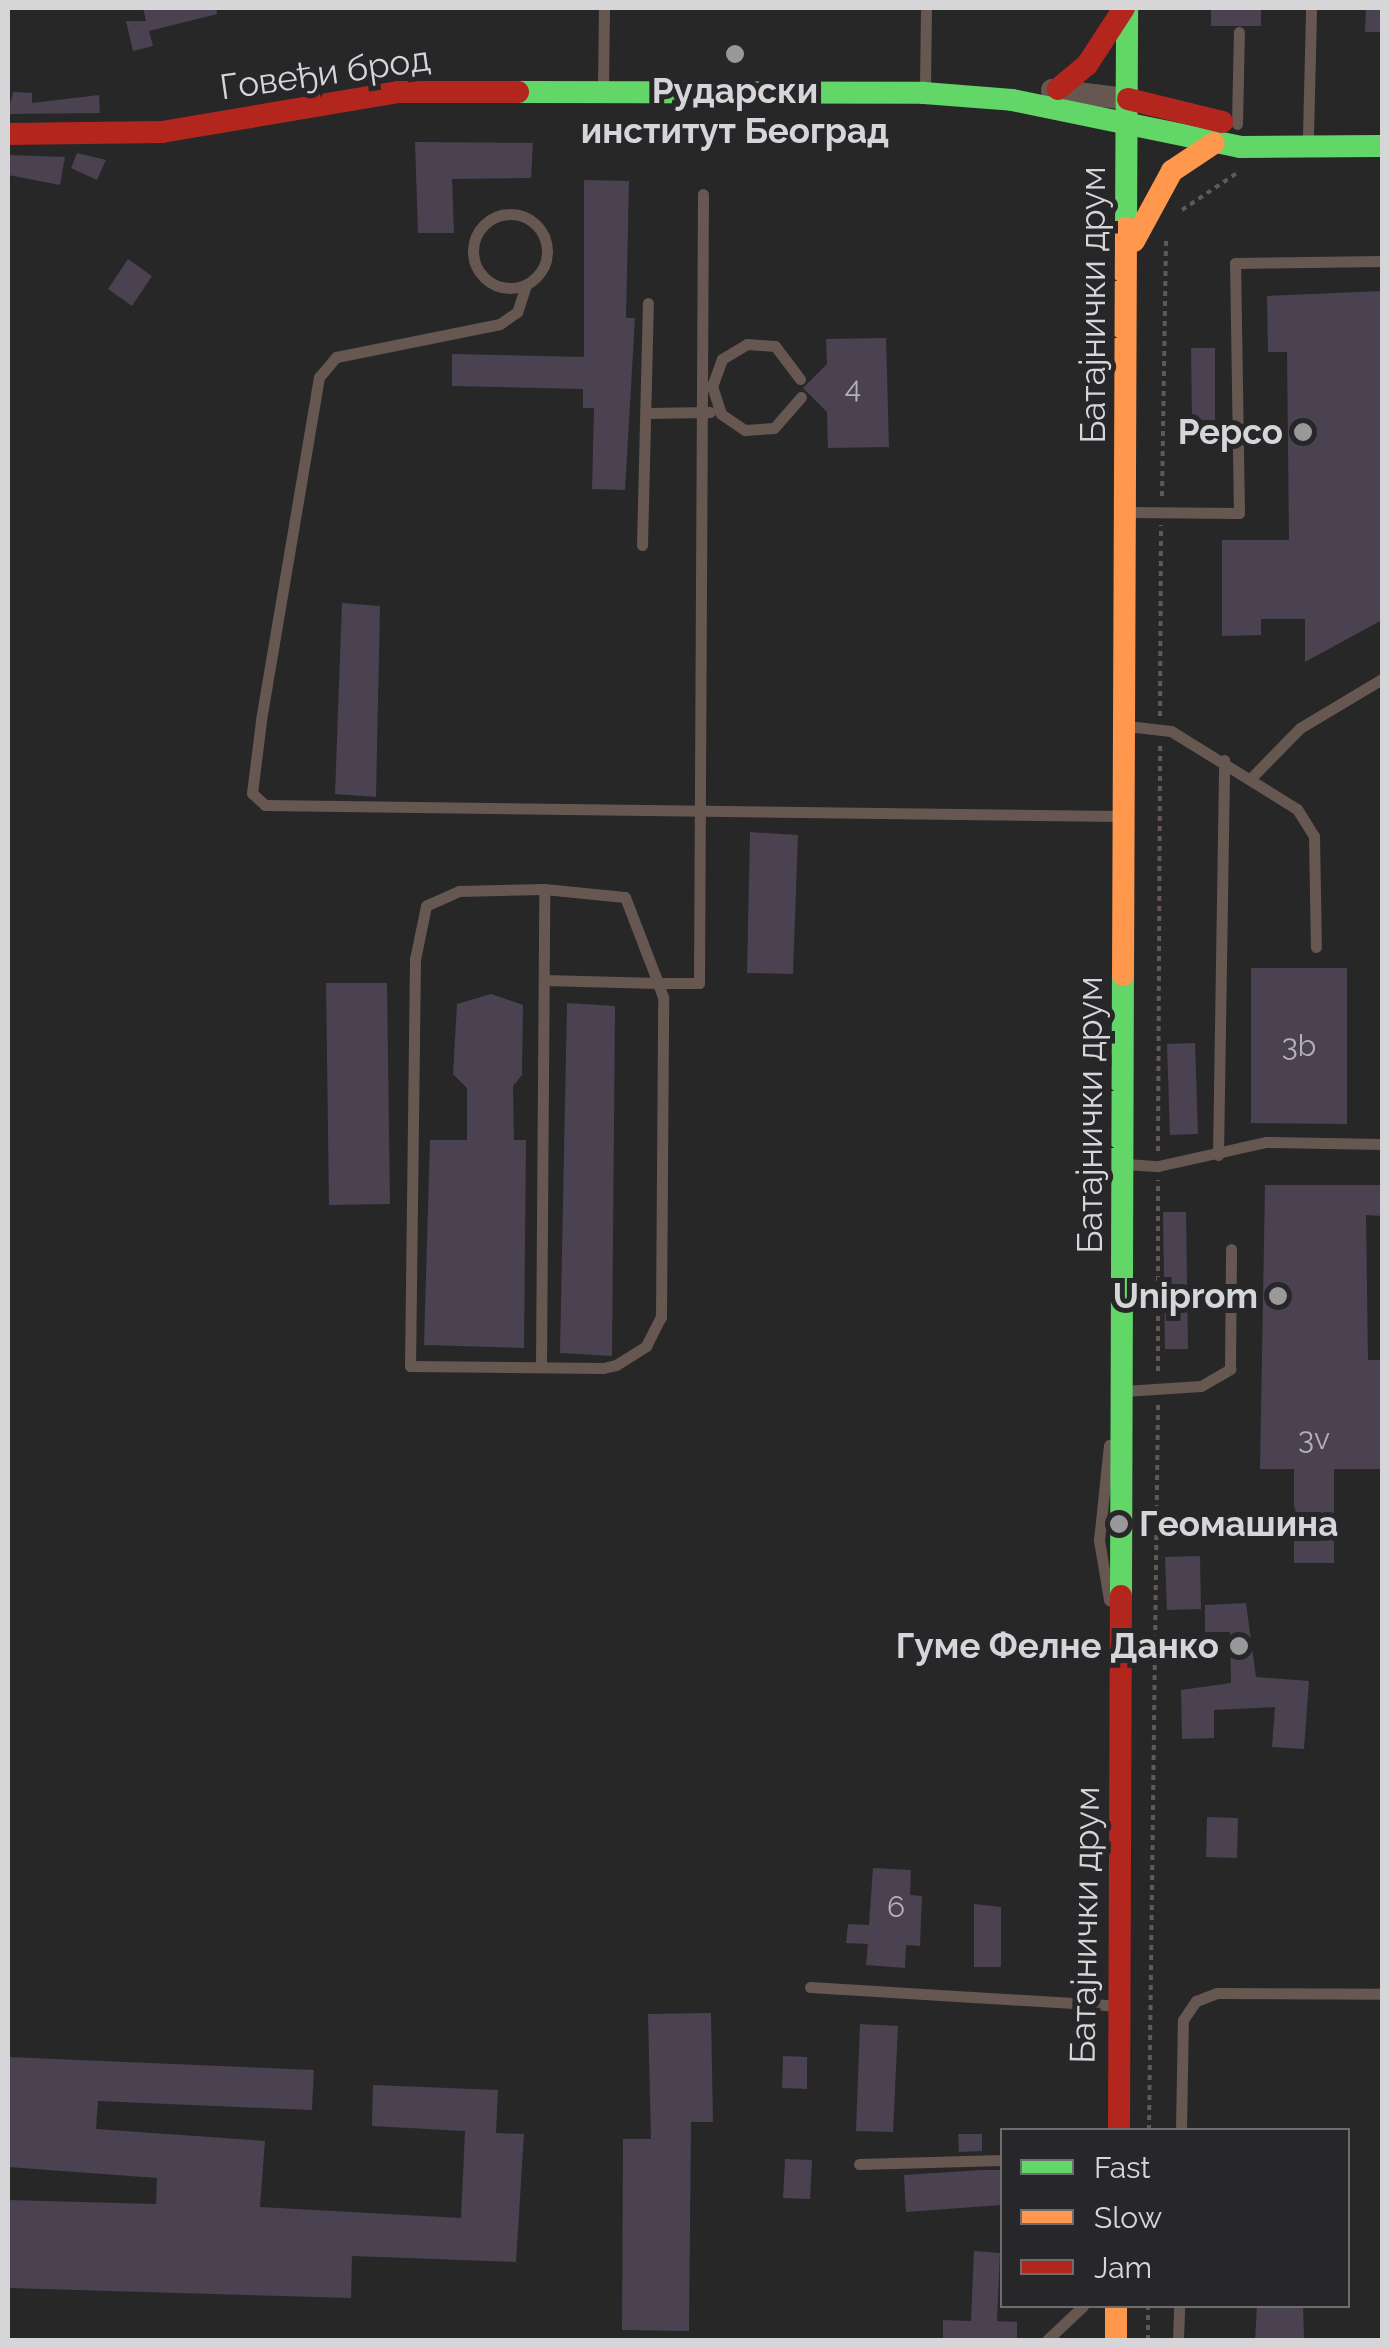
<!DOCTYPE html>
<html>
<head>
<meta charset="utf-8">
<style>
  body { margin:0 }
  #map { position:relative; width:1390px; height:2348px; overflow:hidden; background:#272728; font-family:Raleway,sans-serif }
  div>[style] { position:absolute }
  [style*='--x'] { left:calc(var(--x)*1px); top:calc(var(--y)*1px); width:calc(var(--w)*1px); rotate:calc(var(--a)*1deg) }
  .building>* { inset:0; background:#4a4151 }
  .path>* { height:4px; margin-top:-2px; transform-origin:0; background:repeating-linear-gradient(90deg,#625956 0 5px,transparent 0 10px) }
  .lane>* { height:11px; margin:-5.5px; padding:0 5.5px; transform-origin:5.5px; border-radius:5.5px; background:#675751 }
  .lane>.ring { margin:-5.5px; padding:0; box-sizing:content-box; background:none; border:11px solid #675751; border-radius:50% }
  .street>* { height:22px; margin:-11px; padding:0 11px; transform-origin:11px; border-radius:11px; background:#675751 }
  .fast>* { height:22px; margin:-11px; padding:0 11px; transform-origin:11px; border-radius:11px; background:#63d668 }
  .slow>* { height:22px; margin:-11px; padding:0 11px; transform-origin:11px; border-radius:11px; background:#ff974d }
  .jam>* { height:22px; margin:-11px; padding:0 11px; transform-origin:11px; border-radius:11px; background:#b3261e }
  .dots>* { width:28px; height:28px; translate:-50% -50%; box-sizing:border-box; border:5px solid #272629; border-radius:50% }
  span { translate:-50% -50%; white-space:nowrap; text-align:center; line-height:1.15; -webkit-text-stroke:10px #272629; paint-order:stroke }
  .number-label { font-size:30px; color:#b3b0b6 }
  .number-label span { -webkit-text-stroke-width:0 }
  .street-label { font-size:35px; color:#d6d5d7 }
  .poi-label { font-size:35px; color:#d6d5d7; font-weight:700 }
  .right { translate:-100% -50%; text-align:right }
  .left { translate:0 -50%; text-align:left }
  .frame { position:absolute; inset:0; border:10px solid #d6d5d7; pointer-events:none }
  .legend { position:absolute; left:1000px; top:2128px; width:350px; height:180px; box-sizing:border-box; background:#272629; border:2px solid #6d6c6f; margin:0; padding:12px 18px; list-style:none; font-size:30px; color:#d6d5d7 }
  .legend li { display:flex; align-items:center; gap:20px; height:50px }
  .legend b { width:50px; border:2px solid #6d6c6f }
</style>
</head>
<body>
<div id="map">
  <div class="building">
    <div style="clip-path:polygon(143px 8px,216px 8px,217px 14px,149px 31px,153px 46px,133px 51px,126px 21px,146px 21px)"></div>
    <div style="clip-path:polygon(1211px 8px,1261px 8px,1261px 26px,1211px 26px)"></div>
    <div style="clip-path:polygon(1366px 8px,1382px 8px,1382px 32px,1365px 32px)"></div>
    <div style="clip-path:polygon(13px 92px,32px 93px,32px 103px,99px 95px,100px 113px,8px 114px)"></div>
    <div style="clip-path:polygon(415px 142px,533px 143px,531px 178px,452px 179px,454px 233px,418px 233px)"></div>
    <div style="clip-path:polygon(77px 153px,106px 160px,97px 180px,71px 168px)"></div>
    <div style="clip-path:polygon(8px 155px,65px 157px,60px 185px,8px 175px)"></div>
    <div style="clip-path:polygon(584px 180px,629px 181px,626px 318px,635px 318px,625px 490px,592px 489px,594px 408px,583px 408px,583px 389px,452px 386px,452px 354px,584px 357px)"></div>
    <div style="clip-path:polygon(128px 259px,152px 276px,132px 306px,108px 289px)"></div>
    <div style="clip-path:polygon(1382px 291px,1382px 620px,1305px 662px,1305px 619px,1261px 619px,1261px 635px,1222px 636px,1222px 540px,1289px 540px,1287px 352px,1268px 352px,1267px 296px)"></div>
    <div style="clip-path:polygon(886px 338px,889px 447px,828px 448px,827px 412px,803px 388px,827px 364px,826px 339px)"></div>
    <div style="clip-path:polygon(1191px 348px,1215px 348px,1215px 420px,1192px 420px)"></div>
    <div style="clip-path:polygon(342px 603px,380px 606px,376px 797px,335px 794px)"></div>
    <div style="clip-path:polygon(750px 832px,798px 835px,793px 974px,747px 973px)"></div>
    <div style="clip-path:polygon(1251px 968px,1347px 968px,1347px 1124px,1251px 1123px)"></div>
    <div style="clip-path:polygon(326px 983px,387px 983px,390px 1204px,329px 1205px)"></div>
    <div style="clip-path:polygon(491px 994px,523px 1005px,522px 1075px,513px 1086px,514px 1140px,526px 1140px,524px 1348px,424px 1345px,430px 1140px,467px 1140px,467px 1088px,453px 1074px,457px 1004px)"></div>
    <div style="clip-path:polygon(567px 1003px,615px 1006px,612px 1356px,560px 1353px)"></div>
    <div style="clip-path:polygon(1195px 1043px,1198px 1134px,1170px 1135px,1167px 1044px)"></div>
    <div style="clip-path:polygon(1265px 1185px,1382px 1185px,1382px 1216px,1366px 1215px,1368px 1360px,1382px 1360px,1382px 1469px,1334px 1469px,1334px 1563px,1294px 1563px,1294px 1469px,1260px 1469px)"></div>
    <div style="clip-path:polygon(1163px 1212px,1186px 1212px,1188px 1349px,1165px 1349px)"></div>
    <div style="clip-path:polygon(1200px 1556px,1201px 1609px,1167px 1610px,1165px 1557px)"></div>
    <div style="clip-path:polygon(1246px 1603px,1256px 1677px,1309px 1681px,1304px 1749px,1272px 1747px,1275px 1707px,1214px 1710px,1214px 1738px,1182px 1739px,1181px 1690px,1231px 1683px,1230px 1632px,1205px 1632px,1205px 1605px)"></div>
    <div style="clip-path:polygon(1207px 1817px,1238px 1818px,1237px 1858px,1206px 1857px)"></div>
    <div style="clip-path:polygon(873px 1868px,911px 1870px,910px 1895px,922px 1896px,920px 1946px,906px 1945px,905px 1968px,866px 1965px,868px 1944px,846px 1943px,848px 1924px,869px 1925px)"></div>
    <div style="clip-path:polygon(974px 1904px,1001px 1907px,1001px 1967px,974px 1967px)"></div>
    <div style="clip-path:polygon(711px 2013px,713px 2122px,691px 2122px,689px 2331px,622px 2330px,623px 2139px,651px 2139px,648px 2014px)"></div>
    <div style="clip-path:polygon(860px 2024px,898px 2026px,893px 2132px,856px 2131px)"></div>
    <div style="clip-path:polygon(783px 2056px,807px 2057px,807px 2089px,782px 2088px)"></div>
    <div style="clip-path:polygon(8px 2057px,314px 2070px,312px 2110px,98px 2101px,96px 2129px,265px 2141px,260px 2207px,461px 2218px,465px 2131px,372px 2126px,373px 2085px,498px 2090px,496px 2133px,524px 2134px,516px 2262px,352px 2256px,351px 2298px,8px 2288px,8px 2200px,156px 2204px,157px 2178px,8px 2167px)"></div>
    <div style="clip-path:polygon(958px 2134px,982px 2134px,982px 2151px,959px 2152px)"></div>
    <div style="clip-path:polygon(785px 2159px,812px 2160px,810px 2199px,783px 2198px)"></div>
    <div style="clip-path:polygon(982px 2170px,1002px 2170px,1002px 2205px,906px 2212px,904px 2175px)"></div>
    <div style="clip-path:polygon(974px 2251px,1000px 2253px,997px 2321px,1017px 2322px,1017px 2340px,943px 2340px,943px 2320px,971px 2321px)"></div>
    <div style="clip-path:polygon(1257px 2306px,1303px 2306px,1304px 2340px,1255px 2340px)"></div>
  </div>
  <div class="path">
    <div style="--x:1182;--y:210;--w:66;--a:-33.9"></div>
    <div style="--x:1162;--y:496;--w:256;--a:-89.1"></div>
    <div style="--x:1160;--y:716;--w:191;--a:-89.7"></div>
    <div style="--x:1158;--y:1151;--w:406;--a:-89.7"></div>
    <div style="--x:1158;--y:1371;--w:191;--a:-90"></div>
    <div style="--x:1149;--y:2130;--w:725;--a:-89.29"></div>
    <div style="--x:1148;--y:2340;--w:34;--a:-90"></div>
  </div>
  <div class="lane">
    <div style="--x:603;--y:88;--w:80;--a:-89.3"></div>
    <div style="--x:925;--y:88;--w:80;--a:-89.3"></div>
    <div style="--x:1237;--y:124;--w:92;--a:-88.8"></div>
    <div style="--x:1308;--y:135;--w:127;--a:-88.6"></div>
    <div class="ring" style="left:473px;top:214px;width:63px;height:63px"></div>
    <div style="--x:526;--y:285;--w:28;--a:108"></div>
    <div style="--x:517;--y:312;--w:21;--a:145"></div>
    <div style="--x:500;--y:324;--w:167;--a:168.6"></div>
    <div style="--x:336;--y:357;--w:26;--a:130"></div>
    <div style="--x:319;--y:377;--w:349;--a:99.6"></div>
    <div style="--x:261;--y:721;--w:73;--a:97.1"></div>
    <div style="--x:252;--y:793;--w:18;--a:43"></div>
    <div style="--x:265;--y:805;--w:854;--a:0.74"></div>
    <div style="--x:800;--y:379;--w:41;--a:-127.1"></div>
    <div style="--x:775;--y:346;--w:28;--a:-176"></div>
    <div style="--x:747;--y:344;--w:29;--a:149"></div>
    <div style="--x:722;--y:359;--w:29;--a:110"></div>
    <div style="--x:712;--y:386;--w:29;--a:72"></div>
    <div style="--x:721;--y:414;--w:29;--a:34"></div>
    <div style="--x:745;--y:430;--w:29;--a:-4"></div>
    <div style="--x:774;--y:428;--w:41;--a:-48.9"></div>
    <div style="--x:646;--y:413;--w:64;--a:-0.9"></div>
    <div style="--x:1128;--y:512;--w:111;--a:0.5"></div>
    <div style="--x:1239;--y:513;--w:250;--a:-90.9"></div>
    <div style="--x:1235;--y:263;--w:147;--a:-0.8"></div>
    <div style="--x:642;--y:545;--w:242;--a:-88.6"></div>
    <div style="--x:1127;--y:726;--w:44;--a:6.5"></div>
    <div style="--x:1171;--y:731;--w:148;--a:31.8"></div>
    <div style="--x:1297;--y:809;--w:32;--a:58"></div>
    <div style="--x:1314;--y:836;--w:111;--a:89"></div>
    <div style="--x:1253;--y:776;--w:67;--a:-45.6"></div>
    <div style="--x:1300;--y:728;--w:96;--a:-30.9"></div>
    <div style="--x:544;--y:889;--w:81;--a:5.6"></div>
    <div style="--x:625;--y:897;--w:92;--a:69"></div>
    <div style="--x:658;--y:983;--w:41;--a:0"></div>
    <div style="--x:699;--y:983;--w:789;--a:-89.71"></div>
    <div style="--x:1218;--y:1155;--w:395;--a:-89.1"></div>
    <div style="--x:1126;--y:1164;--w:32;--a:4"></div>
    <div style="--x:1158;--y:1166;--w:111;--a:-12.5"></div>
    <div style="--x:1266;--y:1142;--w:116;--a:1"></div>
    <div style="--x:541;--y:1367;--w:478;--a:-89.6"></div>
    <div style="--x:544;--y:889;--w:85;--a:178.7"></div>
    <div style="--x:459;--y:891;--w:36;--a:156"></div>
    <div style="--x:426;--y:906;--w:54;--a:101.7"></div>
    <div style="--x:415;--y:959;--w:407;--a:90.7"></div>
    <div style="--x:410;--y:1366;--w:193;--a:0.6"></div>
    <div style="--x:603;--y:1368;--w:13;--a:-13"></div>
    <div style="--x:616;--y:1365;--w:36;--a:-32"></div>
    <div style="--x:646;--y:1346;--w:33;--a:-63"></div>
    <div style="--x:661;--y:1317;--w:320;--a:-89.6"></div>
    <div style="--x:663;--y:997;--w:15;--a:-110"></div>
    <div style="--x:658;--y:983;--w:114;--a:-178.5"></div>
    <div style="--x:1124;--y:1391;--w:77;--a:-3.7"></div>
    <div style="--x:1201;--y:1386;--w:34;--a:-30"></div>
    <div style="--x:1230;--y:1369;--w:120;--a:-89.5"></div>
    <div style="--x:1109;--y:1445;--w:96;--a:96"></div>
    <div style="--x:1099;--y:1540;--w:61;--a:80.5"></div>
    <div style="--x:810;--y:1987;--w:309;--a:3.5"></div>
    <div style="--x:1181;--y:2130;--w:110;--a:-89"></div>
    <div style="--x:1183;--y:2020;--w:23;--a:-56"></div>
    <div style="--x:1196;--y:2001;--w:22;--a:-21"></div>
    <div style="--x:1217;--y:1993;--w:165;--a:0.3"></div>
    <div style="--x:859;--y:2164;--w:143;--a:-1.6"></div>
    <div style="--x:1047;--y:2340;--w:50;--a:-43.4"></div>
    <div style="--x:1178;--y:2340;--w:34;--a:-88"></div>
  </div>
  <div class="street">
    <div style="--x:1052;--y:90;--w:77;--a:6.8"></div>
  </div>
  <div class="fast">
    <div style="--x:518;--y:92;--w:406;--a:0.1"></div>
    <div style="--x:924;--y:93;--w:88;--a:4.5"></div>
    <div style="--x:1012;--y:100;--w:233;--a:11.6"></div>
    <div style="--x:1240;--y:147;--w:142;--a:-0.4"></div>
    <div style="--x:1126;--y:228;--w:220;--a:-89.7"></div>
    <div style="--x:1121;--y:1596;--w:621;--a:-89.82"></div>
  </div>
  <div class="slow">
    <div style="--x:1134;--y:241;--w:80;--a:-61.5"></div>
    <div style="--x:1172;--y:171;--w:50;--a:-33.7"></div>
    <div style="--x:1123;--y:975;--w:747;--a:-89.77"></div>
    <div style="--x:1116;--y:2306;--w:34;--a:90"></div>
  </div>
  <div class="jam">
    <div style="--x:1058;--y:89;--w:38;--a:-40"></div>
    <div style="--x:1087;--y:65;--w:68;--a:-57"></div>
    <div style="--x:1128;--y:99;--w:97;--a:13.7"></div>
    <div style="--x:8;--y:134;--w:154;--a:-0.7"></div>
    <div style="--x:162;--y:132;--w:239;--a:-9.6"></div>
    <div style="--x:398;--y:92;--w:120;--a:0"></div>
    <div style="--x:1119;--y:2130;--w:534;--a:-89.79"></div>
  </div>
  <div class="dots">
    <div style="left:735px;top:54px;background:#99989a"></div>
    <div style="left:1303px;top:432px;background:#99989a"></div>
    <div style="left:1278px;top:1296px;background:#99989a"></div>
    <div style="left:1119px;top:1524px;background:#99989a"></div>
    <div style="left:1239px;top:1646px;background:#99989a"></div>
  </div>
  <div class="number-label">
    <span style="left:853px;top:388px">4</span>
    <span style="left:1299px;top:1046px">3b</span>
    <span style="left:1314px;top:1439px">3v</span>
    <span style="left:896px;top:1907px">6</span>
  </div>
  <div class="street-label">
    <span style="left:325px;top:73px;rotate:-8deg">Говеђи брод</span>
    <span style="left:1093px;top:305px;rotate:-90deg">Батајнички друм</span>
    <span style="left:1090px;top:1115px;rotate:-90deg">Батајнички друм</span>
    <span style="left:1085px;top:1925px;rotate:-89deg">Батајнички друм</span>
  </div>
  <div class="poi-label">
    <span style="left:735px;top:111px">Рударски<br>институт Београд</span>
    <span class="right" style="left:1283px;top:432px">Pepco</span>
    <span class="right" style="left:1258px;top:1296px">Uniprom</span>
    <span class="left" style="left:1139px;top:1524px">Геомашина</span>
    <span class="right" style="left:1219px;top:1646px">Гуме Фелне Данко</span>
  </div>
  <div class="frame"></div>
  <ul class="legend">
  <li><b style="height:12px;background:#63d668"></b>Fast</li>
  <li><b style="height:12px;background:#ff974d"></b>Slow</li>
  <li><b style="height:12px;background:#b3261e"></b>Jam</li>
  </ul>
</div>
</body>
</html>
